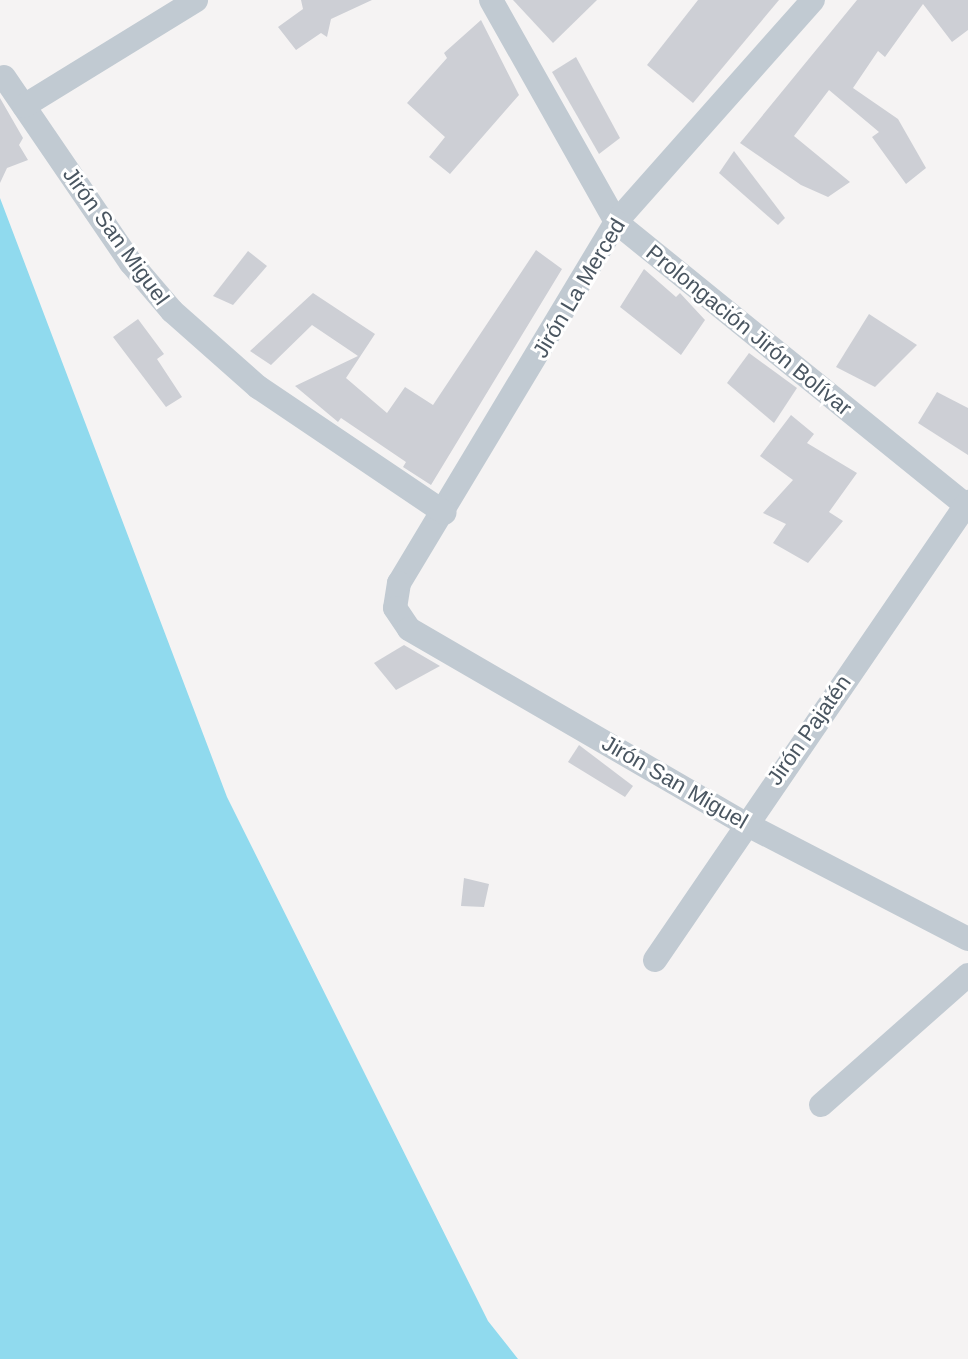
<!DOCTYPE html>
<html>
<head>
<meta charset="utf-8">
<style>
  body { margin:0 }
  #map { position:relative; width:968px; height:1359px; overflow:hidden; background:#f5f3f3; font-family:Helvetica,sans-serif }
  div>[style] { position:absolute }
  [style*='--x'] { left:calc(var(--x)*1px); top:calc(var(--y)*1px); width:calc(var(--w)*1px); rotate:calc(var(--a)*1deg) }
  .water>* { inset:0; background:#90daee }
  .building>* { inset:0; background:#cdcfd5 }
  .street>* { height:24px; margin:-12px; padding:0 12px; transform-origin:12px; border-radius:12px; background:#c1cad2 }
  span { translate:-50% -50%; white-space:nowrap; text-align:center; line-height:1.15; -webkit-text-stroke:6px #fff; paint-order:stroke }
  .street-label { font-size:22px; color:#4a5661 }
</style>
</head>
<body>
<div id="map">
  <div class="water">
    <div style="clip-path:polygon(0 198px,227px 797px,488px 1321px,518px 1359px,0 1359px)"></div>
  </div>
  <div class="building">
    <div style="clip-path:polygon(301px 0,372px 0,331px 19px,327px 37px,321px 33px,296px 50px,278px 27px,303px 9px)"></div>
    <div style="clip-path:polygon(513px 0,597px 0,553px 43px)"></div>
    <div style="clip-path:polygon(698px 0,779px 0,693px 103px,647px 65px)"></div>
    <div style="clip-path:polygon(857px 0,968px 0,968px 30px,952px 42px,923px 4px,885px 57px,878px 51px,853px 88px,898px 119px,926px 168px,906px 184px,872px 137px,879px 132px,829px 90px,794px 136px,850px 182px,828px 197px,801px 185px,740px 143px)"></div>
    <div style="clip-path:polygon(481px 20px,519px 95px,450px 174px,429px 157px,445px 137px,407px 103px,447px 58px,444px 53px)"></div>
    <div style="clip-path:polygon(576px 57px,620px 138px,599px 154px,552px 72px)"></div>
    <div style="clip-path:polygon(0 98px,23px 138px,19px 145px,28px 160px,7px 168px,0 183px)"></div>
    <div style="clip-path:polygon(734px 151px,785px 218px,778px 225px,719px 173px)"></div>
    <div style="clip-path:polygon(536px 250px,562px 269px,431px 485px,403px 467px,406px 462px,341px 418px,338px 422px,295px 386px,358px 356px,312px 325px,271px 365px,250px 351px,313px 293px,375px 334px,346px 378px,387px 413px,405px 387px,433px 405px)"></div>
    <div style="clip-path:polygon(248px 251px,267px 266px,233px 305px,213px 296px)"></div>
    <div style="clip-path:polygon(644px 269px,676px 297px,680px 293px,705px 320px,681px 355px,620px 307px)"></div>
    <div style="clip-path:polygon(869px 314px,917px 345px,875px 387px,836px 367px)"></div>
    <div style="clip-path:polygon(138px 319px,164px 354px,157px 359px,182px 397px,166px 407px,113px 337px)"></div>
    <div style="clip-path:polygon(749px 353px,797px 388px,774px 423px,727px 383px)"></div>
    <div style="clip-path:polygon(937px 392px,968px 408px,968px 455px,918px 423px)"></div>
    <div style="clip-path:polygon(791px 415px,814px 434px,807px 443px,857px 473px,829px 512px,843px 521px,808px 563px,773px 543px,786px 524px,763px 513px,793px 480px,760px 456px)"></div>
    <div style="clip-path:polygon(404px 645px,440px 666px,396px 690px,374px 663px)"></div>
    <div style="clip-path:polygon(579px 745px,633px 786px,625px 797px,568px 762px)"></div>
    <div style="clip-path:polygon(464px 878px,489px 884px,484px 907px,461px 906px)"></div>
  </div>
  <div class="street">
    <div style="--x:491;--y:0;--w:255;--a:60.6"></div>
    <div style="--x:616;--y:222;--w:453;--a:39"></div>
    <div style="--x:813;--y:0;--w:297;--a:131.6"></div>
    <div style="--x:616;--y:222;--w:421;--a:121"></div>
    <div style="--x:399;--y:583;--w:25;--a:99"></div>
    <div style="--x:395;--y:608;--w:25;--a:56"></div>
    <div style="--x:409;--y:629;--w:387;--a:30.1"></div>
    <div style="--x:744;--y:823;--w:252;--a:27.4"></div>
    <div style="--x:4;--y:77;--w:225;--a:55.7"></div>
    <div style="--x:131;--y:263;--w:63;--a:49.5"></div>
    <div style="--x:172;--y:311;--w:115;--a:41.5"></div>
    <div style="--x:258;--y:387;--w:225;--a:34"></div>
    <div style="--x:24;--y:106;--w:202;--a:-31.6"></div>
    <div style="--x:655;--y:960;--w:555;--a:-55.65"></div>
    <div style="--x:821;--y:1105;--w:196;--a:-41.5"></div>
  </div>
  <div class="street-label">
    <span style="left:116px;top:236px;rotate:54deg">Jirón San Miguel</span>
    <span style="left:579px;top:288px;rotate:-59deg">Jirón La Merced</span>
    <span style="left:749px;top:330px;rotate:39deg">Prolongación Jirón Bolívar</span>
    <span style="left:809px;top:730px;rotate:-55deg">Jirón Pajatén</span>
    <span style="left:675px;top:782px;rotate:30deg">Jirón San Miguel</span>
  </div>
</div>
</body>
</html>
